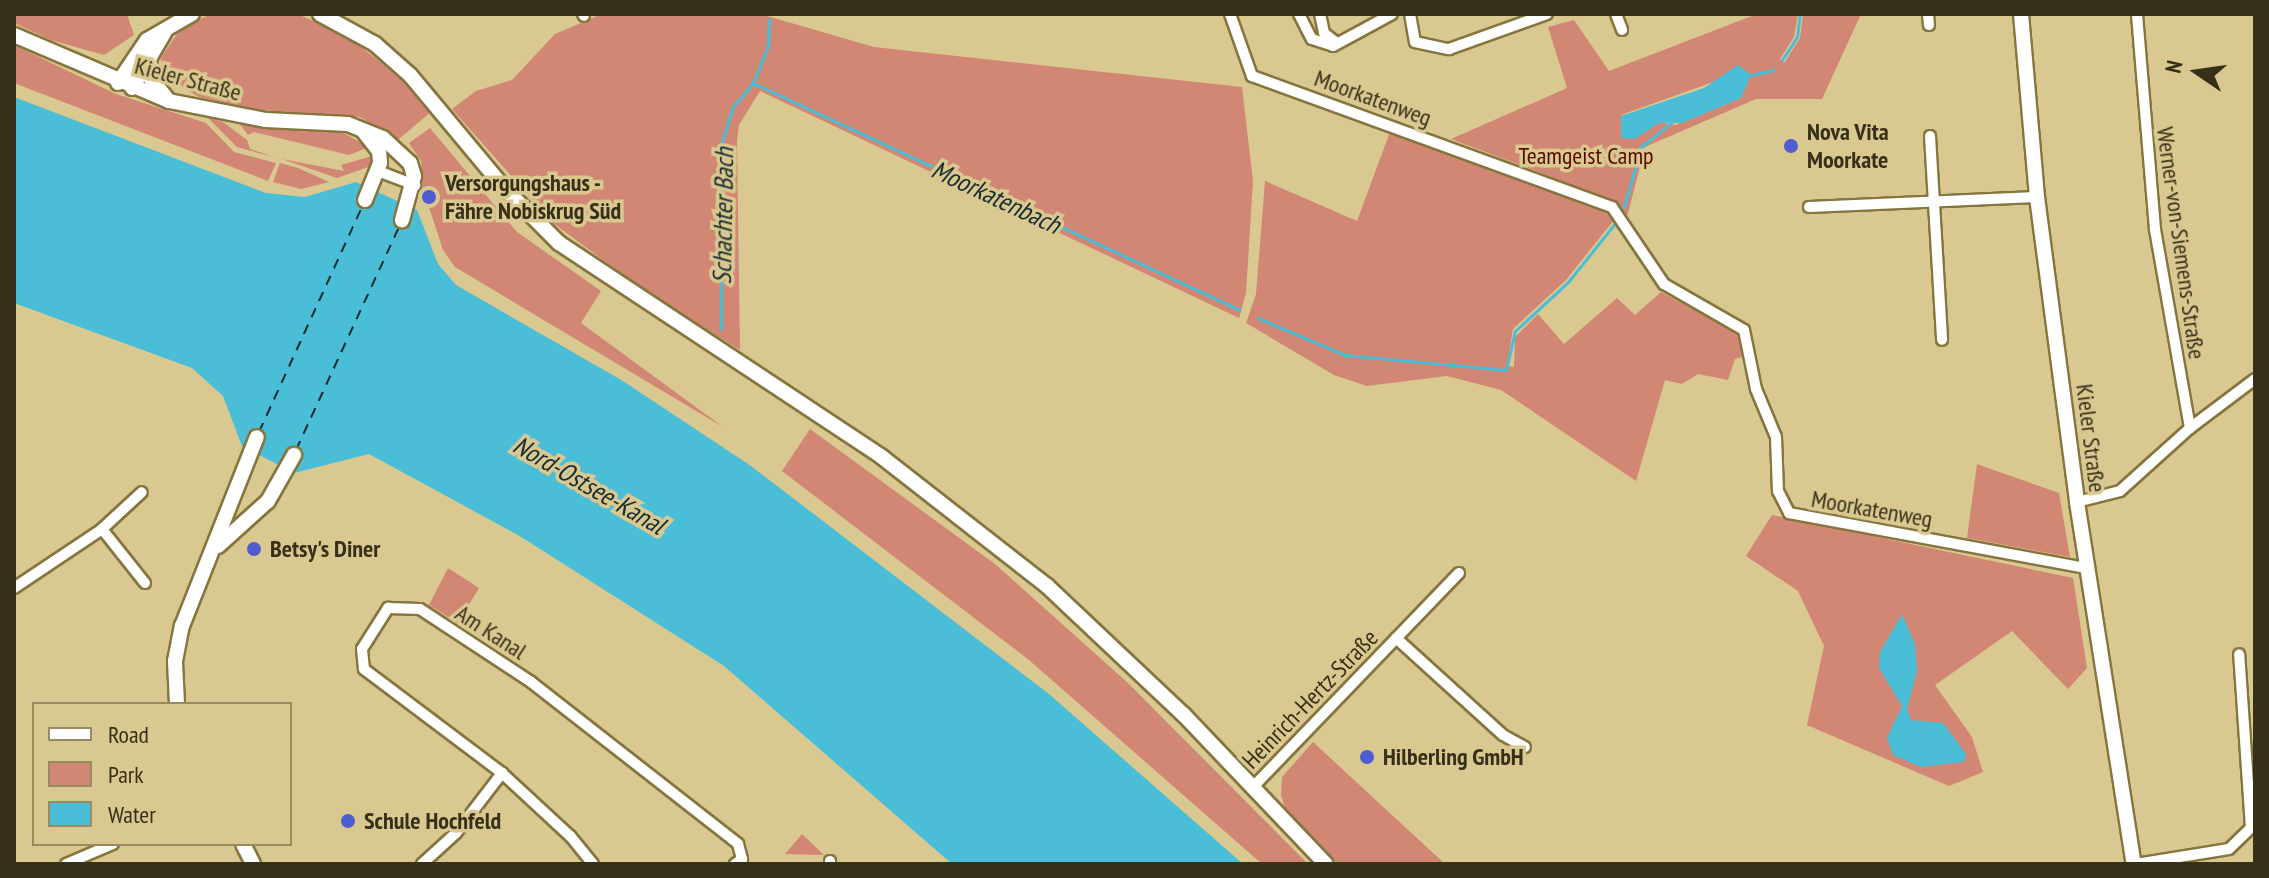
<!DOCTYPE html>
<html>
<head>
<meta charset="utf-8">
<style>
  body { margin:0 }
  #map { position:relative; width:2269px; height:878px; overflow:hidden; background:#d9c88f; font-family:"PT Sans Narrow",sans-serif }
  div>[style] { position:absolute }
  [style*='--x'] { left:calc(var(--x)*1px); top:calc(var(--y)*1px); width:calc(var(--w)*1px); rotate:calc(var(--a)*1deg) }
  .green>* { inset:0; background:#d28674 }
  .water>* { inset:0; background:#4abed6 }
  .stream>* { height:3px; margin:-1.5px; padding:0 1.5px; transform-origin:1.5px; border-radius:1.5px; background:#4abed6 }
  .ferry>* { height:2px; margin-top:-1px; transform-origin:0; background:repeating-linear-gradient(90deg,#182d31 0 10px,transparent 0 18px) }
  .roads { filter:drop-shadow(2px 0 #85753e) drop-shadow(-2px 0 #85753e) drop-shadow(0 2px #85753e) drop-shadow(0 -2px #85753e) }
  .street>* { height:10px; margin:-5px; padding:0 5px; transform-origin:5px; border-radius:5px; background:#fff }
  .secondary>* { height:14px; margin:-7px; padding:0 7px; transform-origin:7px; border-radius:7px; background:#fff }
  .dots>* { width:22px; height:22px; translate:-50% -50%; box-sizing:border-box; border:4px solid #d9c88f; border-radius:50% }
  span { translate:-50% -50%; white-space:nowrap; text-align:center; line-height:1.15; -webkit-text-stroke:7px #d9c88f; paint-order:stroke }
  .street-label { font-size:24px; color:#373019 }
  .poi-label { font-size:24px; color:#373019; font-weight:700 }
  .left { translate:0 -50%; text-align:left }
  .park-label { font-size:24px; color:#560a00 }
  .water-label { font-size:26px; color:#182d31; font-style:italic }
  .frame { position:absolute; inset:0; border:16px solid #373019; pointer-events:none }
  .legend { position:absolute; left:32px; top:702px; width:260px; height:144px; box-sizing:border-box; background:#d9c88f; border:2px solid #988b60; margin:0; padding:10px 14px; list-style:none; font-size:24px; color:#373019 }
  .legend li { display:flex; align-items:center; gap:16px; height:40px }
  .legend b { width:40px; border:2px solid #988b60 }
  .north { position:absolute; left:2157px; top:32px; width:80px; height:80px; -webkit-text-stroke:6px #d9c88f; paint-order:stroke; rotate:283deg; font-size:22px; font-weight:700; line-height:32px; text-align:center; color:#373019 }
  .north::after { content:''; display:block; margin:auto; width:28px; height:36px; background:#373019; clip-path:polygon(50% 0,100% 100%,50% 72%,0 100%) }
</style>
</head>
<body>
<div id="map">
  <div class="green">
    <div style="clip-path:polygon(14px 14px,127px 14px,134px 35px,104px 55px,51px 40px,14px 23px)"></div>
    <div style="clip-path:polygon(211px 14px,297px 14px,344px 34px,400px 77px,432px 111px,399px 139px,360px 117px,261px 110px,199px 97px,164px 76px,161px 58px,181px 28px)"></div>
    <div style="clip-path:polygon(602px 14px,760px 14px,874px 47px,1242px 87px,1253px 181px,1246px 293px,1239px 318px,760px 91px,739px 125px,737px 141px,740px 350px,646px 292px,553px 223px,452px 109px,476px 91px,512px 80px,555px 34px)"></div>
    <div style="clip-path:polygon(evenodd,1757px 14px,1798px 14px,1794px 37px,1780px 59px,1784px 63px,1800px 38px,1803px 14px,1861px 14px,1822px 99px,1756px 99px,1645px 147px,1627px 217px,1607px 198px,1451px 139px,1567px 88px,1548px 27px,1574px 20px,1609px 71px,1757px 14px,1716px 81px,1741px 98px,1675px 125px,1621px 115px,1716px 81px)"></div>
    <div style="clip-path:polygon(14px 45px,116px 94px,206px 123px,234px 152px,276px 163px,268px 181px,14px 83px)"></div>
    <div style="clip-path:polygon(207px 117px,223px 122px,247px 140px,250px 149px,277px 158px,237px 147px)"></div>
    <div style="clip-path:polygon(239px 123px,340px 131px,369px 147px,349px 155px,254px 132px,248px 135px)"></div>
    <div style="clip-path:polygon(430px 128px,517px 232px,601px 291px,581px 323px,723px 427px,455px 267px,443px 250px,428px 204px,434px 200px,430px 190px,423px 192px,421px 161px,409px 143px)"></div>
    <div style="clip-path:polygon(1390px 132px,1598px 206px,1614px 220px,1566px 280px,1513px 329px,1507px 366px,1514px 367px,1515px 337px,1538px 314px,1564px 344px,1617px 298px,1635px 315px,1661px 292px,1737px 333px,1745px 356px,1735px 359px,1728px 380px,1698px 374px,1682px 384px,1665px 380px,1636px 481px,1501px 390px,1447px 376px,1367px 386px,1334px 375px,1246px 323px,1256px 294px,1265px 181px,1357px 221px)"></div>
    <div style="clip-path:polygon(372px 156px,374px 165px,337px 178px,282px 159px,344px 171px,341px 165px)"></div>
    <div style="clip-path:polygon(280px 163px,298px 168px,329px 182px,301px 189px,273px 182px)"></div>
    <div style="clip-path:polygon(810px 429px,995px 564px,1128px 683px,1308px 864px,1262px 864px,1029px 660px,782px 471px)"></div>
    <div style="clip-path:polygon(1977px 464px,2059px 493px,2070px 557px,1967px 538px)"></div>
    <div style="clip-path:polygon(1772px 515px,2073px 578px,2087px 668px,2068px 689px,2012px 631px,1935px 685px,1972px 737px,1983px 772px,1949px 786px,1807px 725px,1824px 646px,1798px 591px,1746px 556px)"></div>
    <div style="clip-path:polygon(448px 568px,479px 588px,458px 623px,429px 605px)"></div>
    <div style="clip-path:polygon(1313px 742px,1445px 864px,1338px 864px,1285px 808px,1281px 795px,1282px 777px)"></div>
    <div style="clip-path:polygon(802px 834px,824px 855px,785px 854px)"></div>
  </div>
  <div class="water">
    <div style="clip-path:polygon(1738px 65px,1751px 75px,1741px 98px,1682px 123px,1659px 123px,1635px 139px,1621px 138px,1621px 116px,1704px 88px)"></div>
    <div style="clip-path:polygon(14px 97px,266px 193px,305px 197px,356px 182px,417px 210px,438px 264px,456px 285px,623px 381px,751px 466px,1049px 694px,1243px 864px,952px 864px,724px 666px,518px 535px,369px 454px,294px 473px,242px 446px,223px 396px,192px 368px,14px 303px)"></div>
    <div style="clip-path:polygon(1902px 614px,1915px 644px,1917px 671px,1907px 709px,1911px 720px,1943px 723px,1966px 754px,1964px 762px,1921px 767px,1893px 755px,1887px 738px,1902px 706px,1879px 668px,1880px 652px)"></div>
  </div>
  <div class="stream">
    <div style="--x:1782;--y:60;--w:27;--a:-57"></div>
    <div style="--x:1797;--y:37;--w:23;--a:-83"></div>
    <div style="--x:1751;--y:75;--w:24;--a:-12"></div>
    <div style="--x:753;--y:83;--w:537;--a:24.99"></div>
    <div style="--x:1624;--y:207;--w:62;--a:-74.2"></div>
    <div style="--x:1641;--y:147;--w:40;--a:-39"></div>
    <div style="--x:1258;--y:318;--w:95;--a:23"></div>
    <div style="--x:1345;--y:355;--w:162;--a:5.3"></div>
    <div style="--x:1506;--y:370;--w:40;--a:-77"></div>
    <div style="--x:1515;--y:331;--w:72;--a:-42.8"></div>
    <div style="--x:1568;--y:282;--w:77;--a:-51.3"></div>
    <div style="--x:721;--y:329;--w:187;--a:-89.7"></div>
    <div style="--x:722;--y:142;--w:37;--a:-73"></div>
    <div style="--x:733;--y:107;--w:31;--a:-50"></div>
    <div style="--x:753;--y:83;--w:40;--a:-68"></div>
    <div style="--x:768;--y:46;--w:27;--a:-88"></div>
  </div>
  <div class="ferry">
    <div style="--x:259;--y:432;--w:250;--a:-65.4"></div>
    <div style="--x:296;--y:450;--w:246;--a:-65.2"></div>
  </div>
  <div class="roads">
    <div class="street">
      <div style="--x:583;--y:14;--w:2;--a:63"></div>
      <div style="--x:1230;--y:14;--w:66;--a:70.5"></div>
      <div style="--x:1252;--y:76;--w:383;--a:20"></div>
      <div style="--x:1612;--y:207;--w:93;--a:56"></div>
      <div style="--x:1664;--y:284;--w:92;--a:29.9"></div>
      <div style="--x:1744;--y:330;--w:60;--a:78.5"></div>
      <div style="--x:1756;--y:389;--w:52;--a:67.4"></div>
      <div style="--x:1776;--y:437;--w:54;--a:87.9"></div>
      <div style="--x:1778;--y:491;--w:25;--a:63"></div>
      <div style="--x:1789;--y:513;--w:301;--a:10.5"></div>
      <div style="--x:1299;--y:14;--w:28;--a:63"></div>
      <div style="--x:1312;--y:39;--w:22;--a:18"></div>
      <div style="--x:1333;--y:46;--w:67;--a:-28.5"></div>
      <div style="--x:1320;--y:14;--w:19;--a:78"></div>
      <div style="--x:1324;--y:33;--w:16;--a:38"></div>
      <div style="--x:1410;--y:14;--w:28;--a:80"></div>
      <div style="--x:1415;--y:42;--w:35;--a:12"></div>
      <div style="--x:1449;--y:49;--w:104;--a:-19.7"></div>
      <div style="--x:1616;--y:14;--w:17;--a:69"></div>
      <div style="--x:1928;--y:14;--w:11;--a:85"></div>
      <div style="--x:1930;--y:136;--w:204;--a:86.6"></div>
      <div style="--x:378;--y:171;--w:40;--a:21"></div>
      <div style="--x:1809;--y:207;--w:228;--a:-2.5"></div>
      <div style="--x:2190;--y:428;--w:81;--a:-37"></div>
      <div style="--x:2077;--y:502;--w:44;--a:-14.3"></div>
      <div style="--x:2120;--y:491;--w:94;--a:-42"></div>
      <div style="--x:2190;--y:428;--w:202;--a:-100"></div>
      <div style="--x:2155;--y:229;--w:216;--a:-94.8"></div>
      <div style="--x:102;--y:529;--w:69;--a:51.5"></div>
      <div style="--x:14;--y:588;--w:106;--a:-33.8"></div>
      <div style="--x:102;--y:529;--w:54;--a:-42.8"></div>
      <div style="--x:1396;--y:638;--w:144;--a:42.2"></div>
      <div style="--x:1503;--y:735;--w:25;--a:29"></div>
      <div style="--x:1253;--y:787;--w:297;--a:-46.1"></div>
      <div style="--x:66;--y:864;--w:51;--a:-23.1"></div>
      <div style="--x:422;--y:864;--w:46;--a:-42.4"></div>
      <div style="--x:456;--y:833;--w:76;--a:-52.5"></div>
      <div style="--x:593;--y:864;--w:36;--a:-129"></div>
      <div style="--x:570;--y:836;--w:93;--a:-137.2"></div>
      <div style="--x:502;--y:773;--w:173;--a:-143"></div>
      <div style="--x:364;--y:669;--w:20;--a:-96"></div>
      <div style="--x:362;--y:649;--w:49;--a:-57.6"></div>
      <div style="--x:388;--y:608;--w:32;--a:2"></div>
      <div style="--x:420;--y:609;--w:133;--a:33.3"></div>
      <div style="--x:531;--y:682;--w:263;--a:38"></div>
      <div style="--x:738;--y:844;--w:16;--a:75"></div>
      <div style="--x:742;--y:859;--w:9;--a:144"></div>
      <div style="--x:830;--y:864;--w:3;--a:-90"></div>
      <div style="--x:2136;--y:864;--w:94;--a:-9.2"></div>
      <div style="--x:2229;--y:849;--w:30;--a:-44"></div>
      <div style="--x:2251;--y:828;--w:174;--a:-93.9"></div>
    </div>
    <div class="secondary">
      <div style="--x:320;--y:14;--w:63;--a:28.6"></div>
      <div style="--x:375;--y:44;--w:47;--a:41.5"></div>
      <div style="--x:410;--y:75;--w:148;--a:50.2"></div>
      <div style="--x:505;--y:189;--w:76;--a:45"></div>
      <div style="--x:559;--y:243;--w:387;--a:33.5"></div>
      <div style="--x:882;--y:457;--w:209;--a:38"></div>
      <div style="--x:1047;--y:586;--w:187;--a:43.3"></div>
      <div style="--x:1183;--y:714;--w:207;--a:46.4"></div>
      <div style="--x:2021;--y:14;--w:184;--a:85"></div>
      <div style="--x:2037;--y:197;--w:308;--a:82.5"></div>
      <div style="--x:2077;--y:502;--w:366;--a:81.1"></div>
      <div style="--x:14;--y:35;--w:168;--a:23.1"></div>
      <div style="--x:169;--y:101;--w:99;--a:11.1"></div>
      <div style="--x:266;--y:120;--w:82;--a:2.8"></div>
      <div style="--x:348;--y:124;--w:38;--a:22"></div>
      <div style="--x:383;--y:138;--w:37;--a:43"></div>
      <div style="--x:410;--y:163;--w:14;--a:73"></div>
      <div style="--x:414;--y:176;--w:46;--a:105.3"></div>
      <div style="--x:149;--y:57;--w:22;--a:85"></div>
      <div style="--x:151;--y:79;--w:28;--a:51"></div>
      <div style="--x:118;--y:83;--w:52;--a:-56"></div>
      <div style="--x:147;--y:40;--w:52;--a:-30"></div>
      <div style="--x:132;--y:88;--w:64;--a:-59.8"></div>
      <div style="--x:364;--y:132;--w:24;--a:52"></div>
      <div style="--x:379;--y:151;--w:12;--a:85"></div>
      <div style="--x:380;--y:163;--w:40;--a:112"></div>
      <div style="--x:218;--y:546;--w:67;--a:-42"></div>
      <div style="--x:268;--y:501;--w:53;--a:-60.5"></div>
      <div style="--x:177;--y:704;--w:43;--a:-92.7"></div>
      <div style="--x:175;--y:661;--w:36;--a:-79"></div>
      <div style="--x:182;--y:626;--w:203;--a:-68.4"></div>
      <div style="--x:243;--y:844;--w:22;--a:63"></div>
    </div>
  </div>
  <div class="dots">
    <div style="left:1791px;top:146px;background:#4f5dd2"></div>
    <div style="left:429px;top:197px;background:#4f5dd2"></div>
    <div style="left:254px;top:549px;background:#4f5dd2"></div>
    <div style="left:1367px;top:757px;background:#4f5dd2"></div>
    <div style="left:348px;top:821px;background:#4f5dd2"></div>
  </div>
  <div class="street-label">
    <span style="left:188px;top:79px;rotate:15deg">Kieler Straße</span>
    <span style="left:1373px;top:98px;rotate:20deg">Moorkatenweg</span>
    <span style="left:2181px;top:243px;rotate:82deg">Werner-von-Siemens-Straße</span>
    <span style="left:2091px;top:438px;rotate:83deg">Kieler Straße</span>
    <span style="left:1872px;top:509px;rotate:10deg">Moorkatenweg</span>
    <span style="left:491px;top:632px;rotate:33deg">Am Kanal</span>
    <span style="left:1310px;top:699px;rotate:-46deg">Heinrich-Hertz-Straße</span>
  </div>
  <div class="poi-label">
    <span class="left" style="left:1807px;top:146px">Nova Vita<br>Moorkate</span>
    <span class="left" style="left:445px;top:197px">Versorgungshaus -<br>Fähre Nobiskrug Süd</span>
    <span class="left" style="left:270px;top:549px">Betsy's Diner</span>
    <span class="left" style="left:1383px;top:757px">Hilberling GmbH</span>
    <span class="left" style="left:364px;top:821px">Schule Hochfeld</span>
  </div>
  <div class="park-label">
    <span style="left:1586px;top:156px">Teamgeist Camp</span>
  </div>
  <div class="water-label">
    <span style="left:996px;top:197px;rotate:25deg">Moorkatenbach</span>
    <span style="left:723px;top:216px;rotate:-89deg">Schachter Bach</span>
    <span style="left:589px;top:485px;rotate:30deg">Nord-Ostsee-Kanal</span>
  </div>
  <div class="frame"></div>
  <ul class="legend">
  <li><b style="height:10px;background:#fff"></b>Road</li>
  <li><b style="height:22px;background:#d28674"></b>Park</li>
  <li><b style="height:22px;background:#4abed6"></b>Water</li>
  </ul>
  <div class="north">N</div>
</div>
</body>
</html>
